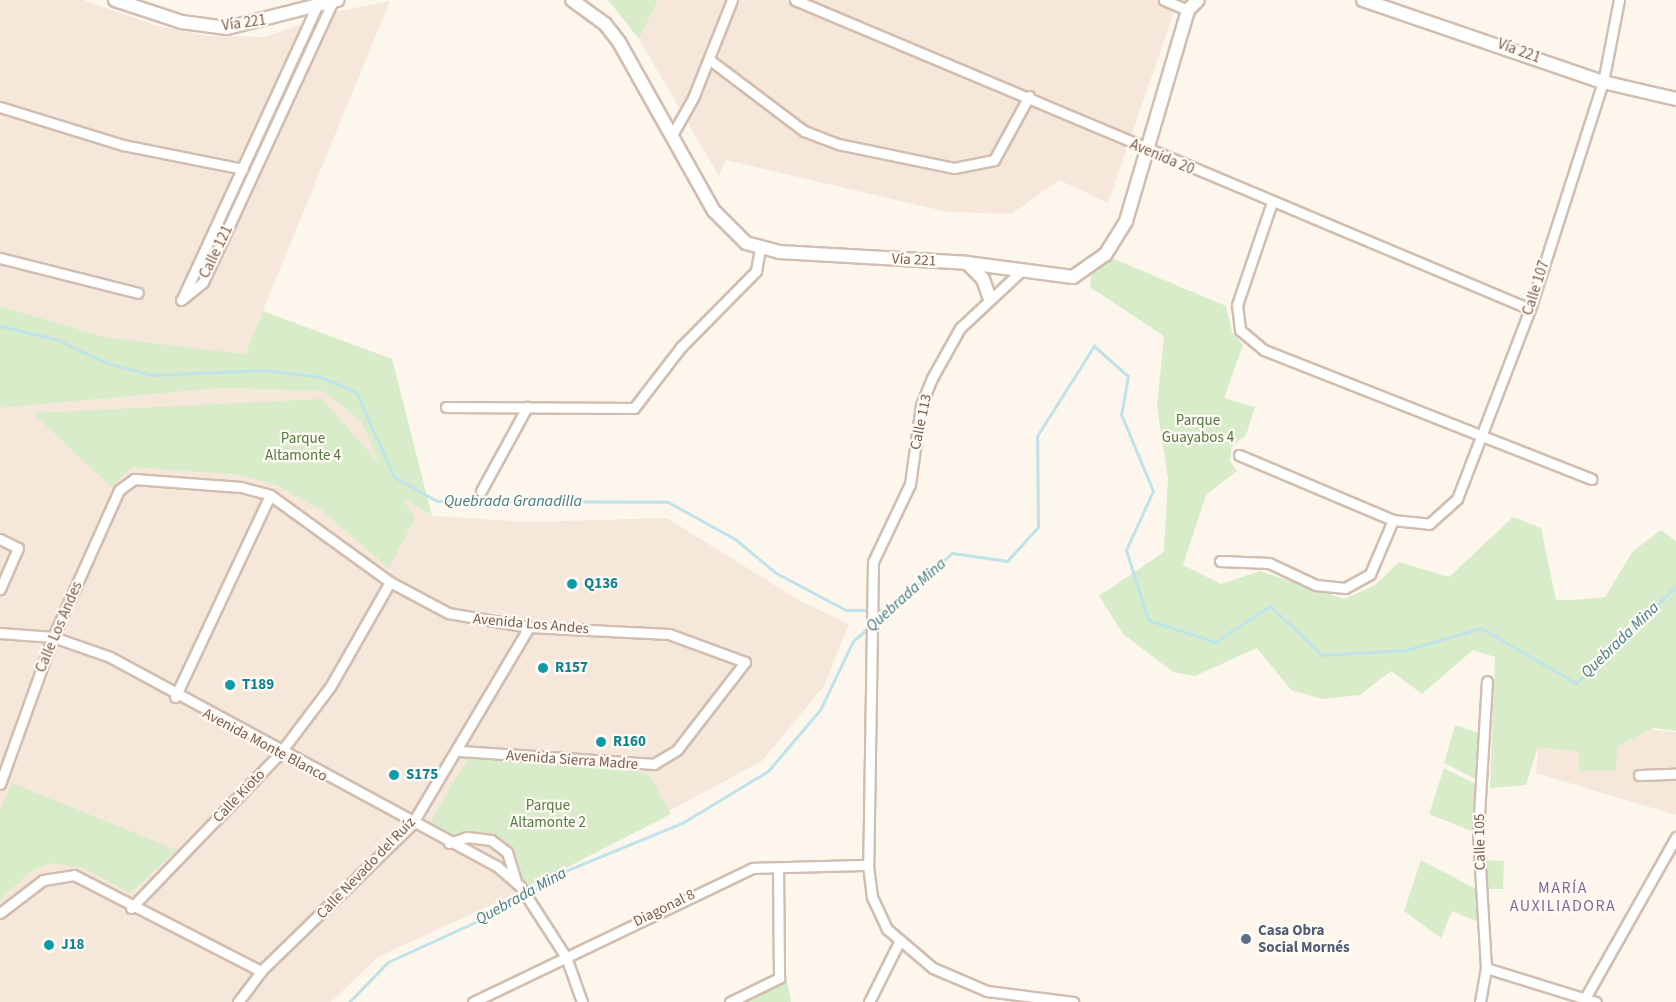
<!DOCTYPE html>
<html>
<head>
<meta charset="utf-8">
<style>
  body { margin:0 }
  #map { position:relative; width:1676px; height:1002px; overflow:hidden; background:#fdf6ec; font-family:"Source Sans 3",sans-serif }
  div>[style] { position:absolute }
  [style*='--x'] { left:calc(var(--x)*1px); top:calc(var(--y)*1px); width:calc(var(--w)*1px); rotate:calc(var(--a)*1deg) }
  .residential>* { inset:0; background:#f5e8da }
  .green>* { inset:0; background:#d8ecc9 }
  .stream>* { height:3px; margin:-1.5px; padding:0 1.5px; transform-origin:1.5px; border-radius:1.5px; background:#bfe3e8 }
  .roads { filter:drop-shadow(2px 0 #d1beb0) drop-shadow(-2px 0 #d1beb0) drop-shadow(0 2px #d1beb0) drop-shadow(0 -2px #d1beb0) }
  .street>* { height:9px; margin:-4.5px; padding:0 4.5px; transform-origin:4.5px; border-radius:4.5px; background:#fff }
  .secondary>* { height:12px; margin:-6px; padding:0 6px; transform-origin:6px; border-radius:6px; background:#fff }
  .dots>* { width:16px; height:16px; translate:-50% -50%; box-sizing:border-box; border:3px solid #fffaf3; border-radius:50% }
  span { translate:-50% -50%; white-space:nowrap; text-align:center; line-height:1.15; -webkit-text-stroke:4.5px #fffaf3; paint-order:stroke }
  .street-label { font-size:15px; color:#7a5c4d }
  .park-label { font-size:15px; color:#537a41 }
  .culture-label { font-size:15px; color:#0d838f; font-weight:700 }
  .left { translate:0 -50%; text-align:left }
  .service-label { font-size:15px; color:#4e5e75; font-weight:700 }
  .water-label { font-size:16px; color:#437c86; font-style:italic }
  .neighbourhood-label { font-size:16px; color:#846695; letter-spacing:1.5px }
</style>
</head>
<body>
<div id="map">
  <div class="residential">
    <div style="clip-path:polygon(0 0,83px 0,158px 26px,210px 36px,265px 37px,339px 11px,390px 1px,245px 354px,104px 337px,0 306px)"></div>
    <div style="clip-path:polygon(658px 0,1178px 0,1108px 203px,1059px 180px,1012px 214px,947px 212px,726px 160px,719px 176px,639px 39px)"></div>
    <div style="clip-path:polygon(220px 388px,323px 391px,361px 421px,391px 491px,431px 516px,530px 522px,667px 518px,800px 601px,849px 624px,824px 686px,762px 761px,523px 890px,378px 957px,331px 1002px,0 1002px,0 408px)"></div>
    <div style="clip-path:polygon(1651px 730px,1676px 732px,1676px 815px,1536px 773px,1538px 747px,1580px 752px,1617px 747px)"></div>
  </div>
  <div class="green">
    <div style="clip-path:polygon(608px 0,658px 0,639px 39px)"></div>
    <div style="clip-path:polygon(1114px 259px,1226px 306px,1232px 332px,1243px 345px,1224px 398px,1255px 407px,1246px 435px,1232px 446px,1230px 461px,1237px 471px,1206px 495px,1183px 565px,1221px 584px,1260px 571px,1344px 599px,1375px 585px,1399px 562px,1449px 577px,1513px 517px,1541px 528px,1556px 600px,1574px 600px,1605px 597px,1633px 551px,1661px 530px,1676px 541px,1676px 731px,1654px 728px,1617px 747px,1616px 771px,1579px 771px,1579px 752px,1538px 747px,1526px 785px,1490px 788px,1495px 657px,1473px 650px,1422px 694px,1391px 671px,1360px 695px,1322px 699px,1291px 690px,1257px 648px,1195px 676px,1173px 672px,1123px 634px,1099px 596px,1164px 552px,1168px 479px,1157px 406px,1164px 336px,1090px 287px,1092px 270px)"></div>
    <div style="clip-path:polygon(0 306px,104px 337px,245px 354px,263px 311px,392px 359px,432px 516px,402px 498px,415px 518px,389px 568px,320px 509px,276px 485px,240px 475px,132px 467px,111px 487px,33px 413px,322px 399px,379px 463px,361px 421px,323px 391px,220px 388px,0 408px)"></div>
    <div style="clip-path:polygon(1455px 725px,1479px 733px,1477px 780px,1444px 763px)"></div>
    <div style="clip-path:polygon(472px 751px,611px 763px,649px 775px,671px 814px,523px 890px,507px 852px,494px 842px,457px 840px,428px 825px)"></div>
    <div style="clip-path:polygon(1444px 768px,1476px 784px,1474px 832px,1429px 814px)"></div>
    <div style="clip-path:polygon(12px 783px,98px 818px,177px 850px,130px 893px,83px 868px,49px 863px,30px 872px,0 900px,0 810px)"></div>
    <div style="clip-path:polygon(1421px 860px,1478px 890px,1480px 923px,1452px 911px,1441px 938px,1404px 911px)"></div>
    <div style="clip-path:polygon(1485px 860px,1504px 861px,1503px 889px,1484px 889px)"></div>
    <div style="clip-path:polygon(787px 980px,791px 1002px,735px 1002px)"></div>
  </div>
  <div class="stream">
    <div style="--x:0;--y:326;--w:57;--a:13.1"></div>
    <div style="--x:56;--y:339;--w:53;--a:25.6"></div>
    <div style="--x:104;--y:362;--w:49;--a:15.5"></div>
    <div style="--x:151;--y:375;--w:116;--a:-2.5"></div>
    <div style="--x:267;--y:370;--w:54;--a:7.4"></div>
    <div style="--x:321;--y:377;--w:38;--a:23"></div>
    <div style="--x:356;--y:392;--w:93;--a:65.9"></div>
    <div style="--x:394;--y:477;--w:49;--a:29.2"></div>
    <div style="--x:437;--y:501;--w:231;--a:0.2"></div>
    <div style="--x:668;--y:502;--w:77;--a:28.9"></div>
    <div style="--x:735;--y:539;--w:53;--a:39.7"></div>
    <div style="--x:776;--y:573;--w:79;--a:27.9"></div>
    <div style="--x:846;--y:610;--w:41;--a:0"></div>
    <div style="--x:875;--y:622;--w:103;--a:-41.9"></div>
    <div style="--x:952;--y:553;--w:56;--a:8.3"></div>
    <div style="--x:1007;--y:561;--w:46;--a:-47.6"></div>
    <div style="--x:1038;--y:527;--w:91;--a:-90.6"></div>
    <div style="--x:1037;--y:436;--w:107;--a:-57.7"></div>
    <div style="--x:1094;--y:346;--w:45;--a:41.4"></div>
    <div style="--x:1128;--y:376;--w:39;--a:100"></div>
    <div style="--x:1121;--y:414;--w:83;--a:67.4"></div>
    <div style="--x:1153;--y:491;--w:65;--a:114.6"></div>
    <div style="--x:1126;--y:550;--w:73;--a:72.6"></div>
    <div style="--x:1148;--y:620;--w:71;--a:18.2"></div>
    <div style="--x:1215;--y:642;--w:66;--a:-33.2"></div>
    <div style="--x:1270;--y:606;--w:71;--a:43.3"></div>
    <div style="--x:1322;--y:655;--w:84;--a:-3.4"></div>
    <div style="--x:1406;--y:650;--w:78;--a:-16.3"></div>
    <div style="--x:1481;--y:628;--w:110;--a:30.1"></div>
    <div style="--x:1576;--y:683;--w:139;--a:-44.1"></div>
    <div style="--x:349;--y:1002;--w:56;--a:-45.7"></div>
    <div style="--x:388;--y:962;--w:130;--a:-24.6"></div>
    <div style="--x:506;--y:908;--w:62;--a:-33.2"></div>
    <div style="--x:558;--y:874;--w:134;--a:-22.4"></div>
    <div style="--x:682;--y:823;--w:100;--a:-31.2"></div>
    <div style="--x:768;--y:771;--w:80;--a:-49.6"></div>
    <div style="--x:820;--y:710;--w:76;--a:-64.4"></div>
    <div style="--x:853;--y:641;--w:23;--a:-41"></div>
  </div>
  <div class="roads">
    <div class="street">
      <div style="--x:795;--y:0;--w:797;--a:22.8"></div>
      <div style="--x:1164;--y:0;--w:26;--a:23"></div>
      <div style="--x:1188;--y:10;--w:4;--a:-76"></div>
      <div style="--x:710;--y:60;--w:118;--a:37.1"></div>
      <div style="--x:804;--y:131;--w:36;--a:21"></div>
      <div style="--x:838;--y:144;--w:118;--a:11.7"></div>
      <div style="--x:954;--y:168;--w:41;--a:-11.3"></div>
      <div style="--x:994;--y:160;--w:73;--a:-61.3"></div>
      <div style="--x:0;--y:107;--w:129;--a:17.2"></div>
      <div style="--x:123;--y:145;--w:122;--a:11.3"></div>
      <div style="--x:672;--y:135;--w:43;--a:-60.4"></div>
      <div style="--x:693;--y:98;--w:105;--a:-68.3"></div>
      <div style="--x:1272;--y:202;--w:109;--a:108.8"></div>
      <div style="--x:1237;--y:305;--w:25;--a:83"></div>
      <div style="--x:1240;--y:330;--w:31;--a:40"></div>
      <div style="--x:1264;--y:350;--w:352;--a:21.5"></div>
      <div style="--x:0;--y:258;--w:142;--a:14.2"></div>
      <div style="--x:1021;--y:271;--w:83;--a:136.9"></div>
      <div style="--x:960;--y:328;--w:57;--a:119.2"></div>
      <div style="--x:932;--y:378;--w:29;--a:112"></div>
      <div style="--x:921;--y:405;--w:80;--a:97.9"></div>
      <div style="--x:910;--y:484;--w:86;--a:115.4"></div>
      <div style="--x:873;--y:562;--w:303;--a:90.9"></div>
      <div style="--x:868;--y:865;--w:32;--a:83"></div>
      <div style="--x:872;--y:897;--w:35;--a:65"></div>
      <div style="--x:887;--y:929;--w:60;--a:40.3"></div>
      <div style="--x:933;--y:968;--w:59;--a:23.1"></div>
      <div style="--x:987;--y:991;--w:87;--a:7.3"></div>
      <div style="--x:183;--y:297;--w:321;--a:-65.3"></div>
      <div style="--x:181;--y:300;--w:28;--a:-39"></div>
      <div style="--x:203;--y:282;--w:310;--a:-65.2"></div>
      <div style="--x:446;--y:407;--w:188;--a:0.3"></div>
      <div style="--x:634;--y:408;--w:77;--a:-52.4"></div>
      <div style="--x:681;--y:347;--w:107;--a:-45.4"></div>
      <div style="--x:756;--y:271;--w:23;--a:-80"></div>
      <div style="--x:1239;--y:455;--w:167;--a:22.9"></div>
      <div style="--x:1393;--y:520;--w:36;--a:6"></div>
      <div style="--x:1429;--y:524;--w:38;--a:-42"></div>
      <div style="--x:1457;--y:499;--w:204;--a:-69"></div>
      <div style="--x:1530;--y:309;--w:238;--a:-72.2"></div>
      <div style="--x:1603;--y:82;--w:84;--a:-79"></div>
      <div style="--x:481;--y:491;--w:96;--a:-61.3"></div>
      <div style="--x:0;--y:539;--w:20;--a:27"></div>
      <div style="--x:18;--y:548;--w:45;--a:113.7"></div>
      <div style="--x:1220;--y:561;--w:49;--a:2.3"></div>
      <div style="--x:1269;--y:563;--w:52;--a:25.1"></div>
      <div style="--x:1316;--y:585;--w:29;--a:6"></div>
      <div style="--x:1345;--y:588;--w:29;--a:-29"></div>
      <div style="--x:1370;--y:574;--w:59;--a:-66.9"></div>
      <div style="--x:0;--y:633;--w:53;--a:4.3"></div>
      <div style="--x:53;--y:637;--w:60;--a:19.3"></div>
      <div style="--x:110;--y:657;--w:441;--a:28.4"></div>
      <div style="--x:498;--y:867;--w:29;--a:41"></div>
      <div style="--x:520;--y:886;--w:85;--a:57.1"></div>
      <div style="--x:566;--y:957;--w:48;--a:70.4"></div>
      <div style="--x:175;--y:697;--w:223;--a:-64.8"></div>
      <div style="--x:1639;--y:775;--w:37;--a:-2"></div>
      <div style="--x:0;--y:784;--w:156;--a:-70.2"></div>
      <div style="--x:53;--y:637;--w:161;--a:-65.8"></div>
      <div style="--x:119;--y:490;--w:19;--a:-36"></div>
      <div style="--x:134;--y:479;--w:107;--a:4.3"></div>
      <div style="--x:241;--y:487;--w:30;--a:15"></div>
      <div style="--x:270;--y:495;--w:148;--a:35.9"></div>
      <div style="--x:390;--y:582;--w:66;--a:28.1"></div>
      <div style="--x:448;--y:613;--w:82;--a:9.8"></div>
      <div style="--x:529;--y:627;--w:140;--a:2.9"></div>
      <div style="--x:669;--y:634;--w:81;--a:20.2"></div>
      <div style="--x:745;--y:662;--w:111;--a:127.7"></div>
      <div style="--x:677;--y:750;--w:27;--a:149"></div>
      <div style="--x:654;--y:764;--w:194;--a:-176.2"></div>
      <div style="--x:449;--y:843;--w:19;--a:-18"></div>
      <div style="--x:467;--y:837;--w:24;--a:7"></div>
      <div style="--x:491;--y:840;--w:20;--a:37"></div>
      <div style="--x:507;--y:852;--w:30;--a:73"></div>
      <div style="--x:131;--y:908;--w:215;--a:-46.1"></div>
      <div style="--x:280;--y:753;--w:83;--a:-52.9"></div>
      <div style="--x:330;--y:687;--w:121;--a:-60.3"></div>
      <div style="--x:0;--y:913;--w:54;--a:-37.5"></div>
      <div style="--x:43;--y:880;--w:31;--a:-9"></div>
      <div style="--x:74;--y:875;--w:210;--a:27.2"></div>
      <div style="--x:1486;--y:968;--w:115;--a:17.2"></div>
      <div style="--x:1585;--y:998;--w:185;--a:-60.5"></div>
      <div style="--x:238;--y:1002;--w:39;--a:-53"></div>
      <div style="--x:261;--y:971;--w:211;--a:-44.2"></div>
      <div style="--x:412;--y:824;--w:229;--a:-59.3"></div>
      <div style="--x:473;--y:1002;--w:310;--a:-25.6"></div>
      <div style="--x:753;--y:868;--w:115;--a:-1.5"></div>
      <div style="--x:730;--y:1002;--w:55;--a:-26.1"></div>
      <div style="--x:779;--y:978;--w:110;--a:-90.5"></div>
      <div style="--x:869;--y:1002;--w:67;--a:-63.4"></div>
      <div style="--x:1480;--y:1002;--w:35;--a:-80"></div>
      <div style="--x:1486;--y:968;--w:136;--a:-93.4"></div>
      <div style="--x:1478;--y:832;--w:151;--a:-86.6"></div>
    </div>
    <div class="secondary">
      <div style="--x:115;--y:0;--w:71;--a:18.2"></div>
      <div style="--x:182;--y:22;--w:45;--a:7.6"></div>
      <div style="--x:227;--y:28;--w:114;--a:-14.2"></div>
      <div style="--x:572;--y:0;--w:41;--a:36"></div>
      <div style="--x:605;--y:24;--w:23;--a:52"></div>
      <div style="--x:619;--y:42;--w:194;--a:60.7"></div>
      <div style="--x:714;--y:211;--w:45;--a:45"></div>
      <div style="--x:746;--y:243;--w:34;--a:15"></div>
      <div style="--x:779;--y:252;--w:188;--a:3.3"></div>
      <div style="--x:967;--y:263;--w:107;--a:7.5"></div>
      <div style="--x:1073;--y:277;--w:39;--a:-35"></div>
      <div style="--x:1105;--y:255;--w:40;--a:-58"></div>
      <div style="--x:1126;--y:221;--w:220;--a:-73.6"></div>
      <div style="--x:1188;--y:10;--w:14;--a:-45"></div>
      <div style="--x:1363;--y:0;--w:254;--a:18.9"></div>
      <div style="--x:1603;--y:82;--w:75;--a:13.1"></div>
      <div style="--x:968;--y:264;--w:21;--a:45"></div>
      <div style="--x:983;--y:279;--w:18;--a:71"></div>
    </div>
  </div>
  <div class="dots">
    <div style="left:572px;top:584px;background:#0f9aa8"></div>
    <div style="left:543px;top:668px;background:#0f9aa8"></div>
    <div style="left:230px;top:685px;background:#0f9aa8"></div>
    <div style="left:601px;top:742px;background:#0f9aa8"></div>
    <div style="left:394px;top:775px;background:#0f9aa8"></div>
    <div style="left:1246px;top:939px;background:#5c6f8a"></div>
    <div style="left:49px;top:945px;background:#0f9aa8"></div>
  </div>
  <div class="street-label">
    <span style="left:244px;top:23px;rotate:-8deg">Vía 221</span>
    <span style="left:1519px;top:51px;rotate:20deg">Vía 221</span>
    <span style="left:1162px;top:157px;rotate:23deg">Avenida 20</span>
    <span style="left:216px;top:252px;rotate:-64deg">Calle 121</span>
    <span style="left:914px;top:260px;rotate:3deg">Vía 221</span>
    <span style="left:1536px;top:288px;rotate:-72deg">Calle 107</span>
    <span style="left:921px;top:422px;rotate:-78deg">Calle 113</span>
    <span style="left:531px;top:624px;rotate:5deg">Avenida Los Andes</span>
    <span style="left:59px;top:627px;rotate:-67deg">Calle Los Andes</span>
    <span style="left:265px;top:745px;rotate:28deg">Avenida Monte Blanco</span>
    <span style="left:572px;top:760px;rotate:4deg">Avenida Sierra Madre</span>
    <span style="left:239px;top:796px;rotate:-46deg">Calle Kioto</span>
    <span style="left:1480px;top:842px;rotate:-91deg">Calle 105</span>
    <span style="left:366px;top:868px;rotate:-46deg">Calle Nevado del Ruíz</span>
    <span style="left:664px;top:908px;rotate:-26deg">Diagonal 8</span>
  </div>
  <div class="park-label">
    <span style="left:1198px;top:429px">Parque<br>Guayabos 4</span>
    <span style="left:303px;top:447px">Parque<br>Altamonte 4</span>
    <span style="left:548px;top:814px">Parque<br>Altamonte 2</span>
  </div>
  <div class="culture-label">
    <span class="left" style="left:584px;top:584px">Q136</span>
    <span class="left" style="left:555px;top:668px">R157</span>
    <span class="left" style="left:242px;top:685px">T189</span>
    <span class="left" style="left:613px;top:742px">R160</span>
    <span class="left" style="left:406px;top:775px">S175</span>
    <span class="left" style="left:61px;top:945px">J18</span>
  </div>
  <div class="service-label">
    <span class="left" style="left:1258px;top:939px">Casa Obra<br>Social Mornés</span>
  </div>
  <div class="water-label">
    <span style="left:513px;top:501px">Quebrada Granadilla</span>
    <span style="left:906px;top:595px;rotate:-42deg">Quebrada Mina</span>
    <span style="left:1620px;top:640px;rotate:-44deg">Quebrada Mina</span>
    <span style="left:521px;top:896px;rotate:-29deg">Quebrada Mina</span>
  </div>
  <div class="neighbourhood-label">
    <span style="left:1563px;top:897px">MARÍA<br>AUXILIADORA</span>
  </div>
</div>
</body>
</html>
